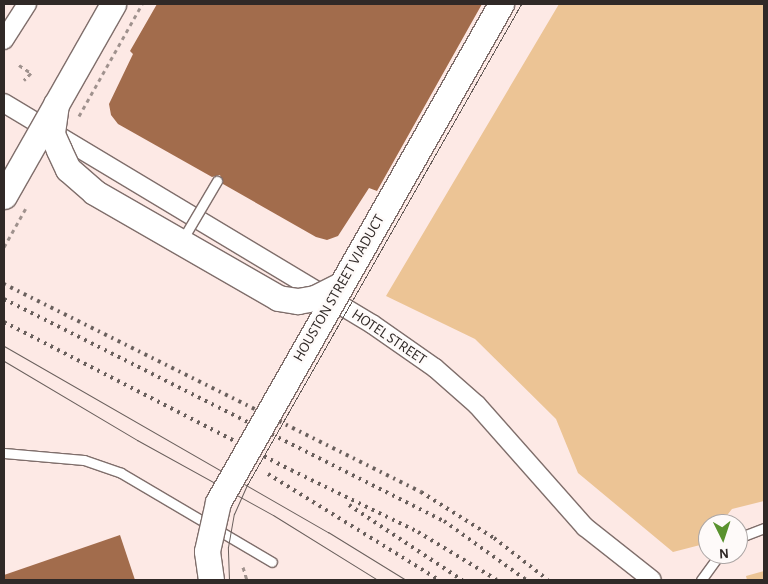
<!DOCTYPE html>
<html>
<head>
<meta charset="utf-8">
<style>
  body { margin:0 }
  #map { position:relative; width:768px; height:584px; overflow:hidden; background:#fde9e5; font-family:"Alegreya Sans",sans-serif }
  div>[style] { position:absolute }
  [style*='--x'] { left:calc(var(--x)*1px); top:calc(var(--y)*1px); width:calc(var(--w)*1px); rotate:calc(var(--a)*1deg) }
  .green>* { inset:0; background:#ecc495 }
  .building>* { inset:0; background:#a26c4c }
  .path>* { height:3px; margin-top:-1.5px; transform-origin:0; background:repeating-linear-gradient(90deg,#9f918d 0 4px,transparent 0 8px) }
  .roads { filter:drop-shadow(1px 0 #7f6e6b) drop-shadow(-1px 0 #7f6e6b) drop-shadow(0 1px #7f6e6b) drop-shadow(0 -1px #7f6e6b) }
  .lane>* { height:9px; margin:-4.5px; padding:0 4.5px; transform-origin:4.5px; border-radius:4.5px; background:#fff }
  .street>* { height:18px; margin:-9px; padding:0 9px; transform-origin:9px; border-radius:9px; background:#fff }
  .tram>* { height:1px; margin:-0.5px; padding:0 0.5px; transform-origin:0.5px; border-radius:0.5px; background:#695f5c }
  .rail>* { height:4px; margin-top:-2px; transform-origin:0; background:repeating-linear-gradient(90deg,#695f5c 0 2.5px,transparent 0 7.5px) }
  .path-bridge>* { height:3px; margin-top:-1.5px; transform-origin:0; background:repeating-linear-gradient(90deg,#9f918d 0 4px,transparent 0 8px) }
  .bridges { filter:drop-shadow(1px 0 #7f6e6b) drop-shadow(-1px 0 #7f6e6b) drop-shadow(0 1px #7f6e6b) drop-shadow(0 -1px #7f6e6b) }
  .lane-bridge>* { height:9px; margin:-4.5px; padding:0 4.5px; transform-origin:4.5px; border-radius:4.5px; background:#fff }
  .secondary-bridge>* { height:25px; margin:-12.5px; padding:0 12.5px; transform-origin:12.5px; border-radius:12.5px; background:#fff }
  span { translate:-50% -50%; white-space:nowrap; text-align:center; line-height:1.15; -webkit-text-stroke:4.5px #fefaf9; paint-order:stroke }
  .street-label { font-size:15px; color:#302927 }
  .frame { position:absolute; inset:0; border:5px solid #302927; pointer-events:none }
  .north { position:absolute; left:698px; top:514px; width:50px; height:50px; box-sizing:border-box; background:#fefaf9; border:1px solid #aca6a5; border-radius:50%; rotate:176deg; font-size:14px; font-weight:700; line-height:20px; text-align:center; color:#302927 }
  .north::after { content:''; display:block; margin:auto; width:18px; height:22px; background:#5a922e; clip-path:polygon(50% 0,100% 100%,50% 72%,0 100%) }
</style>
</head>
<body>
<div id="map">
  <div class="green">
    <div style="clip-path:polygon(559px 4px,764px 4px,764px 501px,732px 509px,720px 524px,708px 524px,708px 539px,704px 544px,673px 552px,578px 473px,556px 419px,475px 339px,386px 296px)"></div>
    <div style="clip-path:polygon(764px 571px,764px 580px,747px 580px,746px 576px)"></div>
  </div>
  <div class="building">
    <div style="clip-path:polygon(157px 4px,482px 4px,377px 191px,369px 188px,338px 236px,327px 240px,316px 237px,223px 184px,220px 175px,212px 177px,118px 124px,111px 115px,109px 104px,133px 54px,130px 51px)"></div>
    <div style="clip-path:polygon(120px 535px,135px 580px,4px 580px,4px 575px)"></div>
  </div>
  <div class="path">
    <div style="--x:19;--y:65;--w:14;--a:34"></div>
    <div style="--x:31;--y:73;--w:10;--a:135"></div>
    <div style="--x:243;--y:567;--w:14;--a:73"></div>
  </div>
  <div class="roads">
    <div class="lane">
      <div style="--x:4;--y:453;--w:80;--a:5"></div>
      <div style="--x:84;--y:460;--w:39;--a:19"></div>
      <div style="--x:121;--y:473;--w:175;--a:30.5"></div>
      <div style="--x:738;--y:538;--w:28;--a:-21"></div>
      <div style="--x:701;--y:580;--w:32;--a:-54"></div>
    </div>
    <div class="street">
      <div style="--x:4;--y:40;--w:43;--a:-57.4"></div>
      <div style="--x:4;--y:103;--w:429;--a:31"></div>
      <div style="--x:372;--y:324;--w:77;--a:34.9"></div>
      <div style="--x:435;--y:368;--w:56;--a:41.4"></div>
      <div style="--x:477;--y:405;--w:163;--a:48.5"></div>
      <div style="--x:585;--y:527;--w:85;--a:38.3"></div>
    </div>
  </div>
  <div class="tram">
    <div style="--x:4;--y:346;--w:374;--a:29.9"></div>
    <div style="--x:328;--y:532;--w:92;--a:31.6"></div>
    <div style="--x:4;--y:361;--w:155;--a:30.7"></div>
    <div style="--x:137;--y:440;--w:155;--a:28.9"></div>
    <div style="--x:273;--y:515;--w:123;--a:31.8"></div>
    <div style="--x:229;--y:580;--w:33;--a:-92"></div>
    <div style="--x:228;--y:547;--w:34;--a:-80"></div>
    <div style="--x:234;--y:514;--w:32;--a:-66"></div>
    <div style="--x:247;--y:485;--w:554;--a:-60.33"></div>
  </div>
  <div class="rail">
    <div style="--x:4;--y:284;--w:466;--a:26.5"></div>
    <div style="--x:421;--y:492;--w:86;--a:32.2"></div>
    <div style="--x:494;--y:538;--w:68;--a:37.9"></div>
    <div style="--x:4;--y:299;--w:493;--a:26.8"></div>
    <div style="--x:444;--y:521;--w:101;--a:35.7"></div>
    <div style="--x:4;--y:322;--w:323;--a:27.3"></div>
    <div style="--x:291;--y:470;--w:141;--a:26"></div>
    <div style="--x:418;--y:532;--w:92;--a:31.3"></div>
    <div style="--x:268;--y:474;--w:201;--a:31.8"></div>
    <div style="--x:349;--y:505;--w:136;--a:33.6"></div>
  </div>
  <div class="path-bridge">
    <div style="--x:79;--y:116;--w:129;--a:-60.6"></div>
    <div style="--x:4;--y:247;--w:45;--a:-60.6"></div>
  </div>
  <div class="bridges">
    <div class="lane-bridge">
      <div style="--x:181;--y:242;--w:71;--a:-59.5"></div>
    </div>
    <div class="secondary-bridge">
      <div style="--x:56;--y:104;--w:30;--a:98"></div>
      <div style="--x:52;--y:134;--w:17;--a:66"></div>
      <div style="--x:59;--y:150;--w:21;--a:65"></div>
      <div style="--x:68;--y:169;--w:35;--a:41"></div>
      <div style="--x:94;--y:192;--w:212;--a:29.9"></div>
      <div style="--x:278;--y:298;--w:20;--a:9"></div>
      <div style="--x:298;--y:301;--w:17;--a:-10"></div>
      <div style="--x:315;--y:298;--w:29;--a:-27"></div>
      <div style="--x:4;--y:196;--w:221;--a:-60.4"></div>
      <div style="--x:211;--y:580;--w:29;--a:-98"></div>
      <div style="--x:207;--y:551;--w:50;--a:-77.3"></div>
      <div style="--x:218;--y:502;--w:573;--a:-60.39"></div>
    </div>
  </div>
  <div class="street-label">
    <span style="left:339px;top:288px;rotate:-60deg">HOUSTON STREET VIADUCT</span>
    <span style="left:389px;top:337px;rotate:34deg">HOTEL STREET</span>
  </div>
  <div class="frame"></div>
  <div class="north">N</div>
</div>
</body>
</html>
